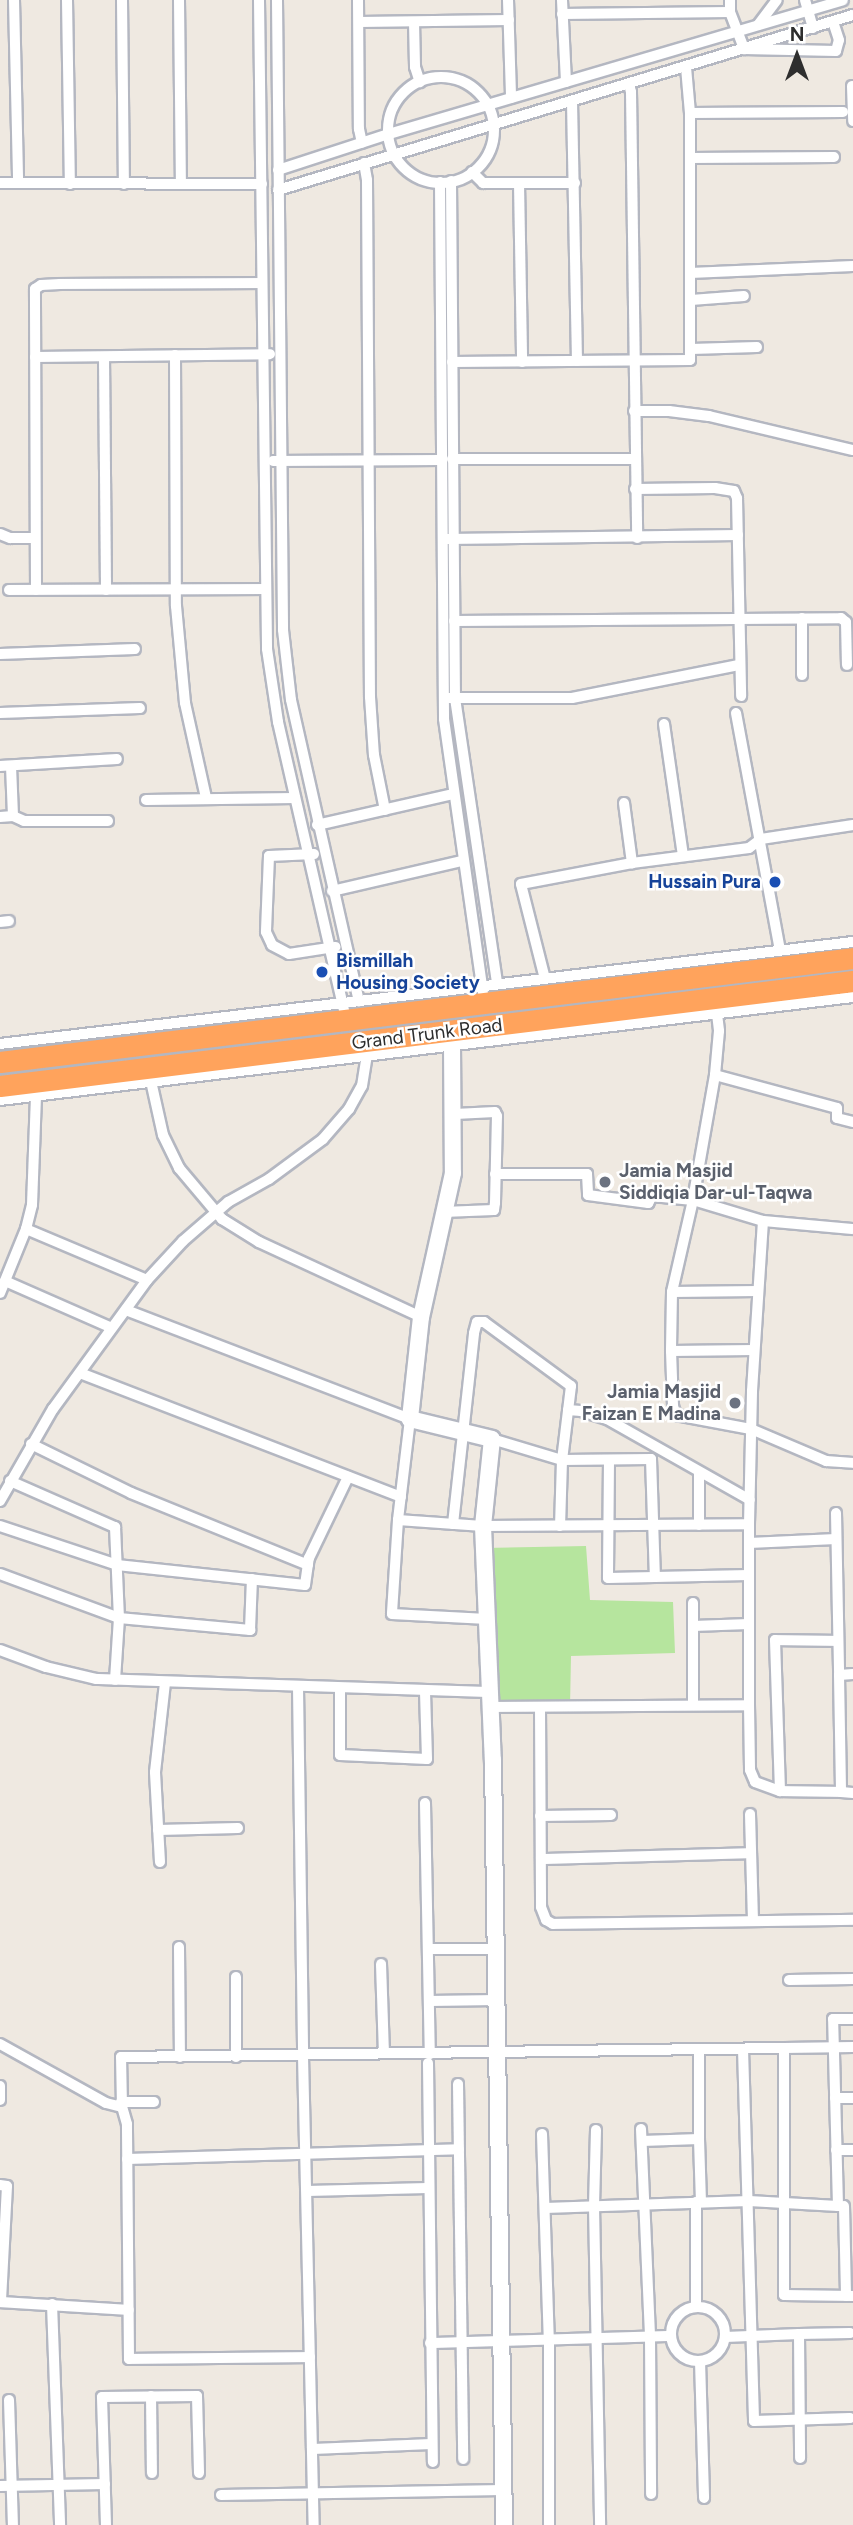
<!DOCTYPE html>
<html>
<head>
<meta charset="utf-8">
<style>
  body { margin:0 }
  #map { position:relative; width:853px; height:2525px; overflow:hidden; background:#efe9e1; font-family:Figtree,sans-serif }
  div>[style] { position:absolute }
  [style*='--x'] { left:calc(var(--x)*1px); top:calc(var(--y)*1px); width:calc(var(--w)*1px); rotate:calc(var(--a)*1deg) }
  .green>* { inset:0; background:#b6e59e }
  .roads { filter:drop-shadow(2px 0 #b4b7c1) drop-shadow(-2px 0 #b4b7c1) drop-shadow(0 2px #b4b7c1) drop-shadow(0 -2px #b4b7c1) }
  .street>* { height:10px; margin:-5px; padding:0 5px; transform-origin:5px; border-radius:5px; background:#fff }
  .street>.ring { margin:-5px; padding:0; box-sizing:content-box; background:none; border:10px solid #fff; border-radius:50% }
  .secondary>* { height:16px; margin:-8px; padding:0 8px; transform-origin:8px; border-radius:8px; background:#fff }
  .highway>* { height:21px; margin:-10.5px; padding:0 10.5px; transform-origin:10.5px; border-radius:10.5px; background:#ffa35c }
  .dots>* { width:19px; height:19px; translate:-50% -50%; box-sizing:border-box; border:4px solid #fff; border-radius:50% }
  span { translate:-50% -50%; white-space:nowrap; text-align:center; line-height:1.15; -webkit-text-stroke:5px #fff; paint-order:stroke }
  .transit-label { font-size:19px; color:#164399; font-weight:700 }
  .right { translate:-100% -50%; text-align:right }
  .left { translate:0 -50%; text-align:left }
  .street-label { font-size:19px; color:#2e2e2e }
  .worship-label { font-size:19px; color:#5b616d; font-weight:700 }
  .north { position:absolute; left:762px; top:21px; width:70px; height:70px; -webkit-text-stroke:5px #fff; paint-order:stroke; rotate:0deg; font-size:19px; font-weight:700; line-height:28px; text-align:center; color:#2e2e2e }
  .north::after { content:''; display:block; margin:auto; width:24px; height:32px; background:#2e2e2e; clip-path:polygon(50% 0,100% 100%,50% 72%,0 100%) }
</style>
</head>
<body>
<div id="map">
  <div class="green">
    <div style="clip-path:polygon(586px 1546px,590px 1600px,673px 1602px,675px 1653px,571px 1656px,570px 1707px,491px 1707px,484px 1548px)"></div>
  </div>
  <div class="roads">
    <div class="street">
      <div style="--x:14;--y:0;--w:183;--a:88.7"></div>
      <div style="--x:67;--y:0;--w:184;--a:89.1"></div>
      <div style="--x:122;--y:0;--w:184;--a:89.4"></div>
      <div style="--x:179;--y:0;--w:183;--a:89.4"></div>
      <div style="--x:259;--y:0;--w:649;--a:89.29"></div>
      <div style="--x:267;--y:649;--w:74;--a:81.4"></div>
      <div style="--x:278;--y:722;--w:304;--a:77.1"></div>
      <div style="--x:277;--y:0;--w:630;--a:89.45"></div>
      <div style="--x:283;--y:630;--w:70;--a:83.5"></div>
      <div style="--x:291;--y:700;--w:309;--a:77.3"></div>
      <div style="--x:358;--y:0;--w:129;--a:89.6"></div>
      <div style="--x:359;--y:129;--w:14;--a:78"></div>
      <div style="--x:508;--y:0;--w:98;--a:88.2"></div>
      <div style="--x:562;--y:0;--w:82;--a:87.2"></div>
      <div style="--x:730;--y:0;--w:12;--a:90"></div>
      <div style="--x:730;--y:12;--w:40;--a:69"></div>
      <div style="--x:744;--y:49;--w:92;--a:1.2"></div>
      <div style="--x:836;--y:51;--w:11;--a:-75"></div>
      <div style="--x:839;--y:40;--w:19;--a:-108"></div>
      <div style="--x:805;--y:0;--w:29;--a:74"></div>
      <div style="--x:562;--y:14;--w:168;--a:-0.7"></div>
      <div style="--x:359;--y:22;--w:150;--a:-0.8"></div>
      <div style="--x:414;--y:22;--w:45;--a:88.7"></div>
      <div style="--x:415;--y:67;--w:16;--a:72"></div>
      <div style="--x:758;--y:25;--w:31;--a:-53"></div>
      <div class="ring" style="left:388px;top:77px;width:96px;height:96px"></div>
      <div style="--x:629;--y:84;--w:8;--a:76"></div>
      <div style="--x:631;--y:92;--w:446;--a:89.2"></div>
      <div style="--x:852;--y:86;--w:35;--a:88"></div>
      <div style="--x:572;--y:101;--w:260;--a:88.9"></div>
      <div style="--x:690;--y:113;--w:153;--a:-0.4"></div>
      <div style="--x:690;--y:158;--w:144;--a:-0.4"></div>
      <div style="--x:364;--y:163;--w:17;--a:80"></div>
      <div style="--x:367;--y:180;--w:517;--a:89.67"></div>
      <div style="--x:370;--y:697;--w:58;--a:86.1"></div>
      <div style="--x:374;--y:755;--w:56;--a:78.7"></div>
      <div style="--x:278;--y:170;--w:117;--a:-18"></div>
      <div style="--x:389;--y:134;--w:473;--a:-16.4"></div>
      <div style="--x:472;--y:172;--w:16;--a:45"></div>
      <div style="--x:483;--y:183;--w:92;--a:0"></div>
      <div style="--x:451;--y:181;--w:517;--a:89.56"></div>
      <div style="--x:455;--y:698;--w:289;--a:81.6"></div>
      <div style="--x:440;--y:182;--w:537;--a:89.57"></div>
      <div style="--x:444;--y:719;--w:276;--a:81.9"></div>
      <div style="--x:0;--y:183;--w:262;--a:0.2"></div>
      <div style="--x:519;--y:183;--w:179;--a:89"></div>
      <div style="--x:278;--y:190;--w:601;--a:-16.93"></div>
      <div style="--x:690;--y:273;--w:163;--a:-2.5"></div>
      <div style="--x:691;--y:300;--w:53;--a:-4.3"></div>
      <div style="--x:691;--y:349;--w:66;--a:-1.7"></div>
      <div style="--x:175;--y:355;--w:251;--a:89.8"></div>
      <div style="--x:176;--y:606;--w:97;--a:84.7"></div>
      <div style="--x:185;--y:703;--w:97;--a:77.5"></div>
      <div style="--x:35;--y:357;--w:235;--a:-0.7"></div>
      <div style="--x:104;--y:357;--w:233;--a:89.5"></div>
      <div style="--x:452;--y:362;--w:238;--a:-0.5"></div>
      <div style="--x:690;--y:360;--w:247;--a:-90"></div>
      <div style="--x:690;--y:113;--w:46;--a:-95"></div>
      <div style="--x:634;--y:411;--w:35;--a:0"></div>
      <div style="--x:669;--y:411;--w:40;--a:7.1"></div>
      <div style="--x:709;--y:416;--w:148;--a:13.3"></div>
      <div style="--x:452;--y:459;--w:182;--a:0"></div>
      <div style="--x:273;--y:461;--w:168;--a:-0.3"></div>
      <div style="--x:635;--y:489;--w:80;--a:-0.7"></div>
      <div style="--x:715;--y:488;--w:19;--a:9"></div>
      <div style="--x:734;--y:491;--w:8;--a:67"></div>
      <div style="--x:737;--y:498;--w:198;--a:88.8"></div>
      <div style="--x:0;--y:534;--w:11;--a:22"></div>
      <div style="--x:10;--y:538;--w:24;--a:0"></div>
      <div style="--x:447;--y:539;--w:291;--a:-0.8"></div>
      <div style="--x:9;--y:590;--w:256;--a:-0.2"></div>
      <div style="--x:36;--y:590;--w:301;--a:-90.2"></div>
      <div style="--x:35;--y:289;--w:7;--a:-34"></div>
      <div style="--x:41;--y:285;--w:19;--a:-3"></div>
      <div style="--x:60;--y:284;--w:202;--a:-0.3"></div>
      <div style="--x:802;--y:618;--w:57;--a:90"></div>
      <div style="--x:454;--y:621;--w:387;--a:-0.4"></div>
      <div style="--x:841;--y:618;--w:6;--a:39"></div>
      <div style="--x:846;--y:622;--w:43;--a:88.7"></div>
      <div style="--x:0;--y:654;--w:135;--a:-2.1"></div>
      <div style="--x:449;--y:698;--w:123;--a:0"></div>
      <div style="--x:572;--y:698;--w:170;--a:-11.2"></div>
      <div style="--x:0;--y:713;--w:140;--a:-2"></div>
      <div style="--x:736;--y:713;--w:241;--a:79.5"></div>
      <div style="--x:664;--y:724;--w:133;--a:81.8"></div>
      <div style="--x:0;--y:766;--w:117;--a:-3.4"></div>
      <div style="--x:11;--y:766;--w:50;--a:87.7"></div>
      <div style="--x:146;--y:800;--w:149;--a:-0.8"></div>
      <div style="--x:624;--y:803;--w:61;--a:82.4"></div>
      <div style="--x:0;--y:817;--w:13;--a:-4"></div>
      <div style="--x:13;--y:816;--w:12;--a:24"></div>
      <div style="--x:24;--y:821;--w:84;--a:0"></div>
      <div style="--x:317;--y:825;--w:139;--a:-12.8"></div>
      <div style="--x:314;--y:854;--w:45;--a:177.5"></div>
      <div style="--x:269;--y:856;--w:76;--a:92.3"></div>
      <div style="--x:266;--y:932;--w:14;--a:65"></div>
      <div style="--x:272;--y:945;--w:19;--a:28"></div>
      <div style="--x:289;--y:954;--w:47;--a:-8.7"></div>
      <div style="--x:332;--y:891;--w:133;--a:-13"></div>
      <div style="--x:0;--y:922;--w:9;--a:-6"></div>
      <div style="--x:545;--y:979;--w:98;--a:-104.2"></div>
      <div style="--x:521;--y:884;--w:113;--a:-10.7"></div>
      <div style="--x:632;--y:863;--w:118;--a:-7.3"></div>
      <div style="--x:749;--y:848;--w:15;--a:-37"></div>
      <div style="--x:761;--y:839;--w:93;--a:-8.7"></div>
      <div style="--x:717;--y:1014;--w:17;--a:83"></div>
      <div style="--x:719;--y:1031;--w:44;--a:95.2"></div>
      <div style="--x:715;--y:1075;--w:126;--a:15.1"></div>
      <div style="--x:837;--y:1108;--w:10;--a:90"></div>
      <div style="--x:837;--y:1118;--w:16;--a:14"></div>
      <div style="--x:0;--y:1044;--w:859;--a:-6.82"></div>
      <div style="--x:715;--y:1075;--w:127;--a:100"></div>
      <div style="--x:693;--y:1200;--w:73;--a:16.7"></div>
      <div style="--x:763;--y:1221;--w:90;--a:5.1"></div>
      <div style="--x:151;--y:1081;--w:55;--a:77.5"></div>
      <div style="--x:163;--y:1135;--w:37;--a:64"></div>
      <div style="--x:179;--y:1168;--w:67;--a:49.9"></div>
      <div style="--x:222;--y:1219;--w:44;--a:31.9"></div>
      <div style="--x:259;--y:1242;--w:179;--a:24.8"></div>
      <div style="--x:0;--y:1100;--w:859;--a:-6.89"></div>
      <div style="--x:495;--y:1174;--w:92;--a:0"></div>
      <div style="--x:587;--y:1174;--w:21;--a:87"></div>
      <div style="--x:588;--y:1195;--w:61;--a:7.6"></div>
      <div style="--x:648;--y:1203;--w:8;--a:-60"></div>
      <div style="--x:652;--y:1196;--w:41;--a:5.6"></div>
      <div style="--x:693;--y:1200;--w:94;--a:102.9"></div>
      <div style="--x:672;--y:1292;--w:59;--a:91"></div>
      <div style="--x:671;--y:1351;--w:55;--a:87.9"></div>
      <div style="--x:673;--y:1406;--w:9;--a:72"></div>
      <div style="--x:676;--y:1415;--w:76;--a:10.6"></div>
      <div style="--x:751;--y:1429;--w:82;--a:23.1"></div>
      <div style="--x:826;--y:1461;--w:27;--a:4"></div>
      <div style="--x:443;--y:1212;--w:51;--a:-2.2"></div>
      <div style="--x:494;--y:1210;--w:7;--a:-82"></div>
      <div style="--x:495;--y:1203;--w:87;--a:-88.7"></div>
      <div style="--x:497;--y:1116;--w:4;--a:-117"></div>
      <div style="--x:495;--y:1112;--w:40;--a:177.1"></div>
      <div style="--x:26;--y:1229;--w:131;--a:22.9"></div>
      <div style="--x:5;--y:1281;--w:115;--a:23.7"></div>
      <div style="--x:672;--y:1292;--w:86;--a:-0.7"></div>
      <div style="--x:0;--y:1293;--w:69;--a:-67.9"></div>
      <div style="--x:26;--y:1229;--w:25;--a:-76"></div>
      <div style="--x:32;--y:1205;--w:110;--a:-87.9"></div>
      <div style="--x:126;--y:1310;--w:304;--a:21"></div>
      <div style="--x:410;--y:1419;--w:102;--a:96.8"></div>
      <div style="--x:398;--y:1520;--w:94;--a:93.7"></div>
      <div style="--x:392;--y:1614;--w:95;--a:3"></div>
      <div style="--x:671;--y:1351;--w:83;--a:-0.7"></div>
      <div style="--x:80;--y:1373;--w:344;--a:21.1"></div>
      <div style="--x:568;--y:1410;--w:13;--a:4"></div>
      <div style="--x:581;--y:1411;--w:27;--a:17"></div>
      <div style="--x:607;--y:1419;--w:164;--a:29.5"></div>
      <div style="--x:492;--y:1439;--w:73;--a:16.7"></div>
      <div style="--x:562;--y:1460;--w:89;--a:-0.6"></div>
      <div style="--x:651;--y:1459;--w:118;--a:88.1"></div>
      <div style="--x:31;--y:1444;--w:111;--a:26.1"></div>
      <div style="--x:131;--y:1493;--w:191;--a:22.1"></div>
      <div style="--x:609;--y:1460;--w:118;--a:90.5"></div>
      <div style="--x:608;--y:1578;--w:141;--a:-1.2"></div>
      <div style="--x:699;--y:1472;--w:53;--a:90"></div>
      <div style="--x:10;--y:1481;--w:115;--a:23.7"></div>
      <div style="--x:115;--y:1527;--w:91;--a:87.5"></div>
      <div style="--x:119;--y:1618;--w:62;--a:93.7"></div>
      <div style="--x:0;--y:1501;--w:106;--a:-60.1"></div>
      <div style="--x:53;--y:1409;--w:160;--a:-53.9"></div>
      <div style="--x:147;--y:1280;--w:53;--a:-47.3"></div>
      <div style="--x:183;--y:1241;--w:60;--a:-40.9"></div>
      <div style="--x:228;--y:1202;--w:47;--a:-29.3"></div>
      <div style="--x:269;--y:1179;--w:67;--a:-36.5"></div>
      <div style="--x:323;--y:1139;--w:40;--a:-49"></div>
      <div style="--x:349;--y:1109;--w:26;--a:-61"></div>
      <div style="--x:362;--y:1086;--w:30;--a:-81"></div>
      <div style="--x:836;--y:1513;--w:162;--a:88.9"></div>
      <div style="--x:839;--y:1675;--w:14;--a:-4"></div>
      <div style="--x:398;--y:1520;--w:85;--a:4"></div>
      <div style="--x:483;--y:1526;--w:266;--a:-0.4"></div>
      <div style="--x:749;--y:1524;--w:133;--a:-88.7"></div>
      <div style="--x:752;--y:1391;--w:170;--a:-86.3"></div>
      <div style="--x:453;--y:1524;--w:192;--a:-83.7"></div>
      <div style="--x:474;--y:1333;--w:11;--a:-75"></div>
      <div style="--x:477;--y:1322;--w:7;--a:0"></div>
      <div style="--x:484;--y:1322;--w:108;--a:36.3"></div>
      <div style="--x:571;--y:1386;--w:75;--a:96.9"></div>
      <div style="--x:562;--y:1460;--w:66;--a:91.7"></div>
      <div style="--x:0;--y:1526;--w:123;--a:18.4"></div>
      <div style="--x:117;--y:1565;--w:189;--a:6.1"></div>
      <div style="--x:305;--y:1585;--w:27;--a:-82"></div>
      <div style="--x:309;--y:1558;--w:90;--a:-64.3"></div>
      <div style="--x:749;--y:1543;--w:87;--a:-2.6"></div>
      <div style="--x:0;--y:1574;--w:127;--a:20.3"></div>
      <div style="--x:119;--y:1618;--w:132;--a:5.2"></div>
      <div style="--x:250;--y:1630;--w:51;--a:-87.8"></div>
      <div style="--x:693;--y:1626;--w:56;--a:-2"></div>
      <div style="--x:0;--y:1650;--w:49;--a:20.3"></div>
      <div style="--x:46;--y:1667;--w:51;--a:13.5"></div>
      <div style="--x:96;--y:1679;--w:394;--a:1.9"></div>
      <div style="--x:839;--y:1675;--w:117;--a:89"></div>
      <div style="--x:841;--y:1792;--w:12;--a:5"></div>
      <div style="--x:298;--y:1687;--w:369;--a:89.2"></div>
      <div style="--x:303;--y:2056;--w:469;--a:88.7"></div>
      <div style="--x:340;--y:1689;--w:66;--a:90"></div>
      <div style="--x:340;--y:1755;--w:87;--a:2.6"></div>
      <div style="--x:427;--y:1759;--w:69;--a:-91.7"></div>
      <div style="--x:693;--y:1705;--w:102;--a:-90"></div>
      <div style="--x:749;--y:1705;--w:65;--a:89.1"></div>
      <div style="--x:750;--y:1770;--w:13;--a:67"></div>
      <div style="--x:755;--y:1782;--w:27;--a:20"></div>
      <div style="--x:780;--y:1791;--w:61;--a:0.9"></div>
      <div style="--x:491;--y:1707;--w:258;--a:-0.4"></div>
      <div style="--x:749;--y:1705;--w:181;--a:-90"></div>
      <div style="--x:540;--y:1707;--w:200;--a:89.7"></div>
      <div style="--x:541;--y:1907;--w:14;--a:69"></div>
      <div style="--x:546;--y:1920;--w:8;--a:30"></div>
      <div style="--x:553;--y:1924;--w:300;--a:-0.8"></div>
      <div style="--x:780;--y:1791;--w:151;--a:-91.9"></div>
      <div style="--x:775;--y:1640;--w:63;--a:0.9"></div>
      <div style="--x:425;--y:1803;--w:251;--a:88.9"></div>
      <div style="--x:750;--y:1814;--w:107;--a:88.4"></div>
      <div style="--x:540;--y:1816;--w:71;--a:-0.8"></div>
      <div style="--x:158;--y:1830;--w:80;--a:-1.4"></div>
      <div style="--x:541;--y:1859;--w:210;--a:-1.6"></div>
      <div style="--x:160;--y:1862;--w:90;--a:-93.2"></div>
      <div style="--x:155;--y:1772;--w:90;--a:-83.6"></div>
      <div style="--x:179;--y:1947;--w:110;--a:89.5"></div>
      <div style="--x:428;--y:1949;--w:68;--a:0"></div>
      <div style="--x:381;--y:1964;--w:89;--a:88.1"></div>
      <div style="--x:789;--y:1980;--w:64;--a:-0.9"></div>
      <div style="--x:429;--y:2001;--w:68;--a:-0.8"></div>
      <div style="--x:0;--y:2044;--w:121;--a:29.1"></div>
      <div style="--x:106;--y:2103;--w:16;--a:14"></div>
      <div style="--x:853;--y:2047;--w:69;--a:179.2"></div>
      <div style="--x:784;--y:2048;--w:247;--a:90"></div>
      <div style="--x:784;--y:2295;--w:69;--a:0.8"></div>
      <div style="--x:743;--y:2049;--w:372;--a:88.3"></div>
      <div style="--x:754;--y:2421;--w:96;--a:-1.8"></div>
      <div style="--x:236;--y:2057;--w:80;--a:-90"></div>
      <div style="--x:428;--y:2063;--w:399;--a:89.3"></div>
      <div style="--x:458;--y:2084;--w:375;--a:89.2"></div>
      <div style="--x:0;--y:2086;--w:14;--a:90"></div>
      <div style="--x:835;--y:2098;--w:18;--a:0"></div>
      <div style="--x:121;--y:2102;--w:33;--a:0"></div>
      <div style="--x:641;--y:2129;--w:208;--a:87.5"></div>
      <div style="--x:650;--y:2337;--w:157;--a:89.6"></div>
      <div style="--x:596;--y:2130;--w:76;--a:91.5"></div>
      <div style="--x:594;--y:2206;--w:319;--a:88.9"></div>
      <div style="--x:542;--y:2134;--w:207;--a:88.1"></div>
      <div style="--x:549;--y:2341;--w:184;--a:90"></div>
      <div style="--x:699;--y:2139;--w:63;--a:88.2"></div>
      <div style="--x:642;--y:2141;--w:57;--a:-2"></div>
      <div style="--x:699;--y:2139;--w:89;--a:-90"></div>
      <div style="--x:836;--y:2150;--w:17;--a:0"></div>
      <div style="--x:127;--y:2159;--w:332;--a:-1.7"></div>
      <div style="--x:0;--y:2185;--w:7;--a:8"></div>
      <div style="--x:7;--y:2186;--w:116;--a:93"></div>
      <div style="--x:307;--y:2191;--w:121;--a:-1.4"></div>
      <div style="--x:696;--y:2202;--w:105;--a:90"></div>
      <div style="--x:844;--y:2206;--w:90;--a:88.7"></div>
      <div style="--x:545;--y:2208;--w:204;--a:-2"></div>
      <div style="--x:749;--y:2201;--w:89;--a:3.2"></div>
      <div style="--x:838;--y:2206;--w:187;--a:-91.5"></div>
      <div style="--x:833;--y:2019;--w:20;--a:0"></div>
      <div style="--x:0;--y:2302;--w:129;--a:3.5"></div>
      <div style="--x:52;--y:2304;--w:221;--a:87.9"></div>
      <div class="ring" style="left:671px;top:2307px;width:44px;height:44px"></div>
      <div style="--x:799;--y:2334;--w:51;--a:-1.1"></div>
      <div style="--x:725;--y:2337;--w:74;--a:-2.3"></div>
      <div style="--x:799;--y:2334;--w:124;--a:89.5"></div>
      <div style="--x:430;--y:2343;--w:241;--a:-1.7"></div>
      <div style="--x:310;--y:2357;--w:181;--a:179.4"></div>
      <div style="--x:129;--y:2359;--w:235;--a:-90.5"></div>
      <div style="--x:127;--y:2124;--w:18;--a:-106"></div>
      <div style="--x:122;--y:2107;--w:50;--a:-91.1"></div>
      <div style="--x:121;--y:2057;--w:663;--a:-0.78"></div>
      <div style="--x:700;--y:2361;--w:137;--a:88.3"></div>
      <div style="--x:151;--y:2396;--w:77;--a:89.3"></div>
      <div style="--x:9;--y:2400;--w:125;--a:88.2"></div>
      <div style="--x:312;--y:2449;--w:120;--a:-2.4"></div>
      <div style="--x:0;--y:2486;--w:105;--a:-1.1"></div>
      <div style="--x:221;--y:2495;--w:282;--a:-1"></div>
      <div style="--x:106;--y:2525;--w:128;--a:-91.8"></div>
      <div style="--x:102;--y:2397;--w:95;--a:-0.6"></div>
      <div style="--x:197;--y:2396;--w:77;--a:88.5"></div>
    </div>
    <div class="secondary">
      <div style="--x:452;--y:1045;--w:128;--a:89.6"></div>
      <div style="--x:453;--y:1173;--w:148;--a:102.5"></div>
      <div style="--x:421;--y:1317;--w:103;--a:96.2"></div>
      <div style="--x:410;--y:1419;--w:84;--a:13.7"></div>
      <div style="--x:492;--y:1439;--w:87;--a:95.9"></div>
      <div style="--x:483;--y:1526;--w:234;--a:87.6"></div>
      <div style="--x:493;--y:1760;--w:765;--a:89.18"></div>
    </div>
    <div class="highway">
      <div style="--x:0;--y:1062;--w:859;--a:-6.95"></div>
      <div style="--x:0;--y:1086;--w:859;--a:-7.02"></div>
    </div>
  </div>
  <div class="dots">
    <div style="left:775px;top:882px;background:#1a4fb4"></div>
    <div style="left:322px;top:972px;background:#1a4fb4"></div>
    <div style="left:605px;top:1182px;background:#6b7280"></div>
    <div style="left:735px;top:1403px;background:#6b7280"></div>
  </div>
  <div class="transit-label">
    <span class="right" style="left:761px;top:882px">Hussain Pura</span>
    <span class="left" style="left:336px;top:972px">Bismillah<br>Housing Society</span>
  </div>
  <div class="street-label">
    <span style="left:427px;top:1034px;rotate:-7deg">Grand Trunk Road</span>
  </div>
  <div class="worship-label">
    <span class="left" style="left:619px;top:1182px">Jamia Masjid<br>Siddiqia Dar-ul-Taqwa</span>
    <span class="right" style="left:721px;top:1403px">Jamia Masjid<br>Faizan E Madina</span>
  </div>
  <div class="north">N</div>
</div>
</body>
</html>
